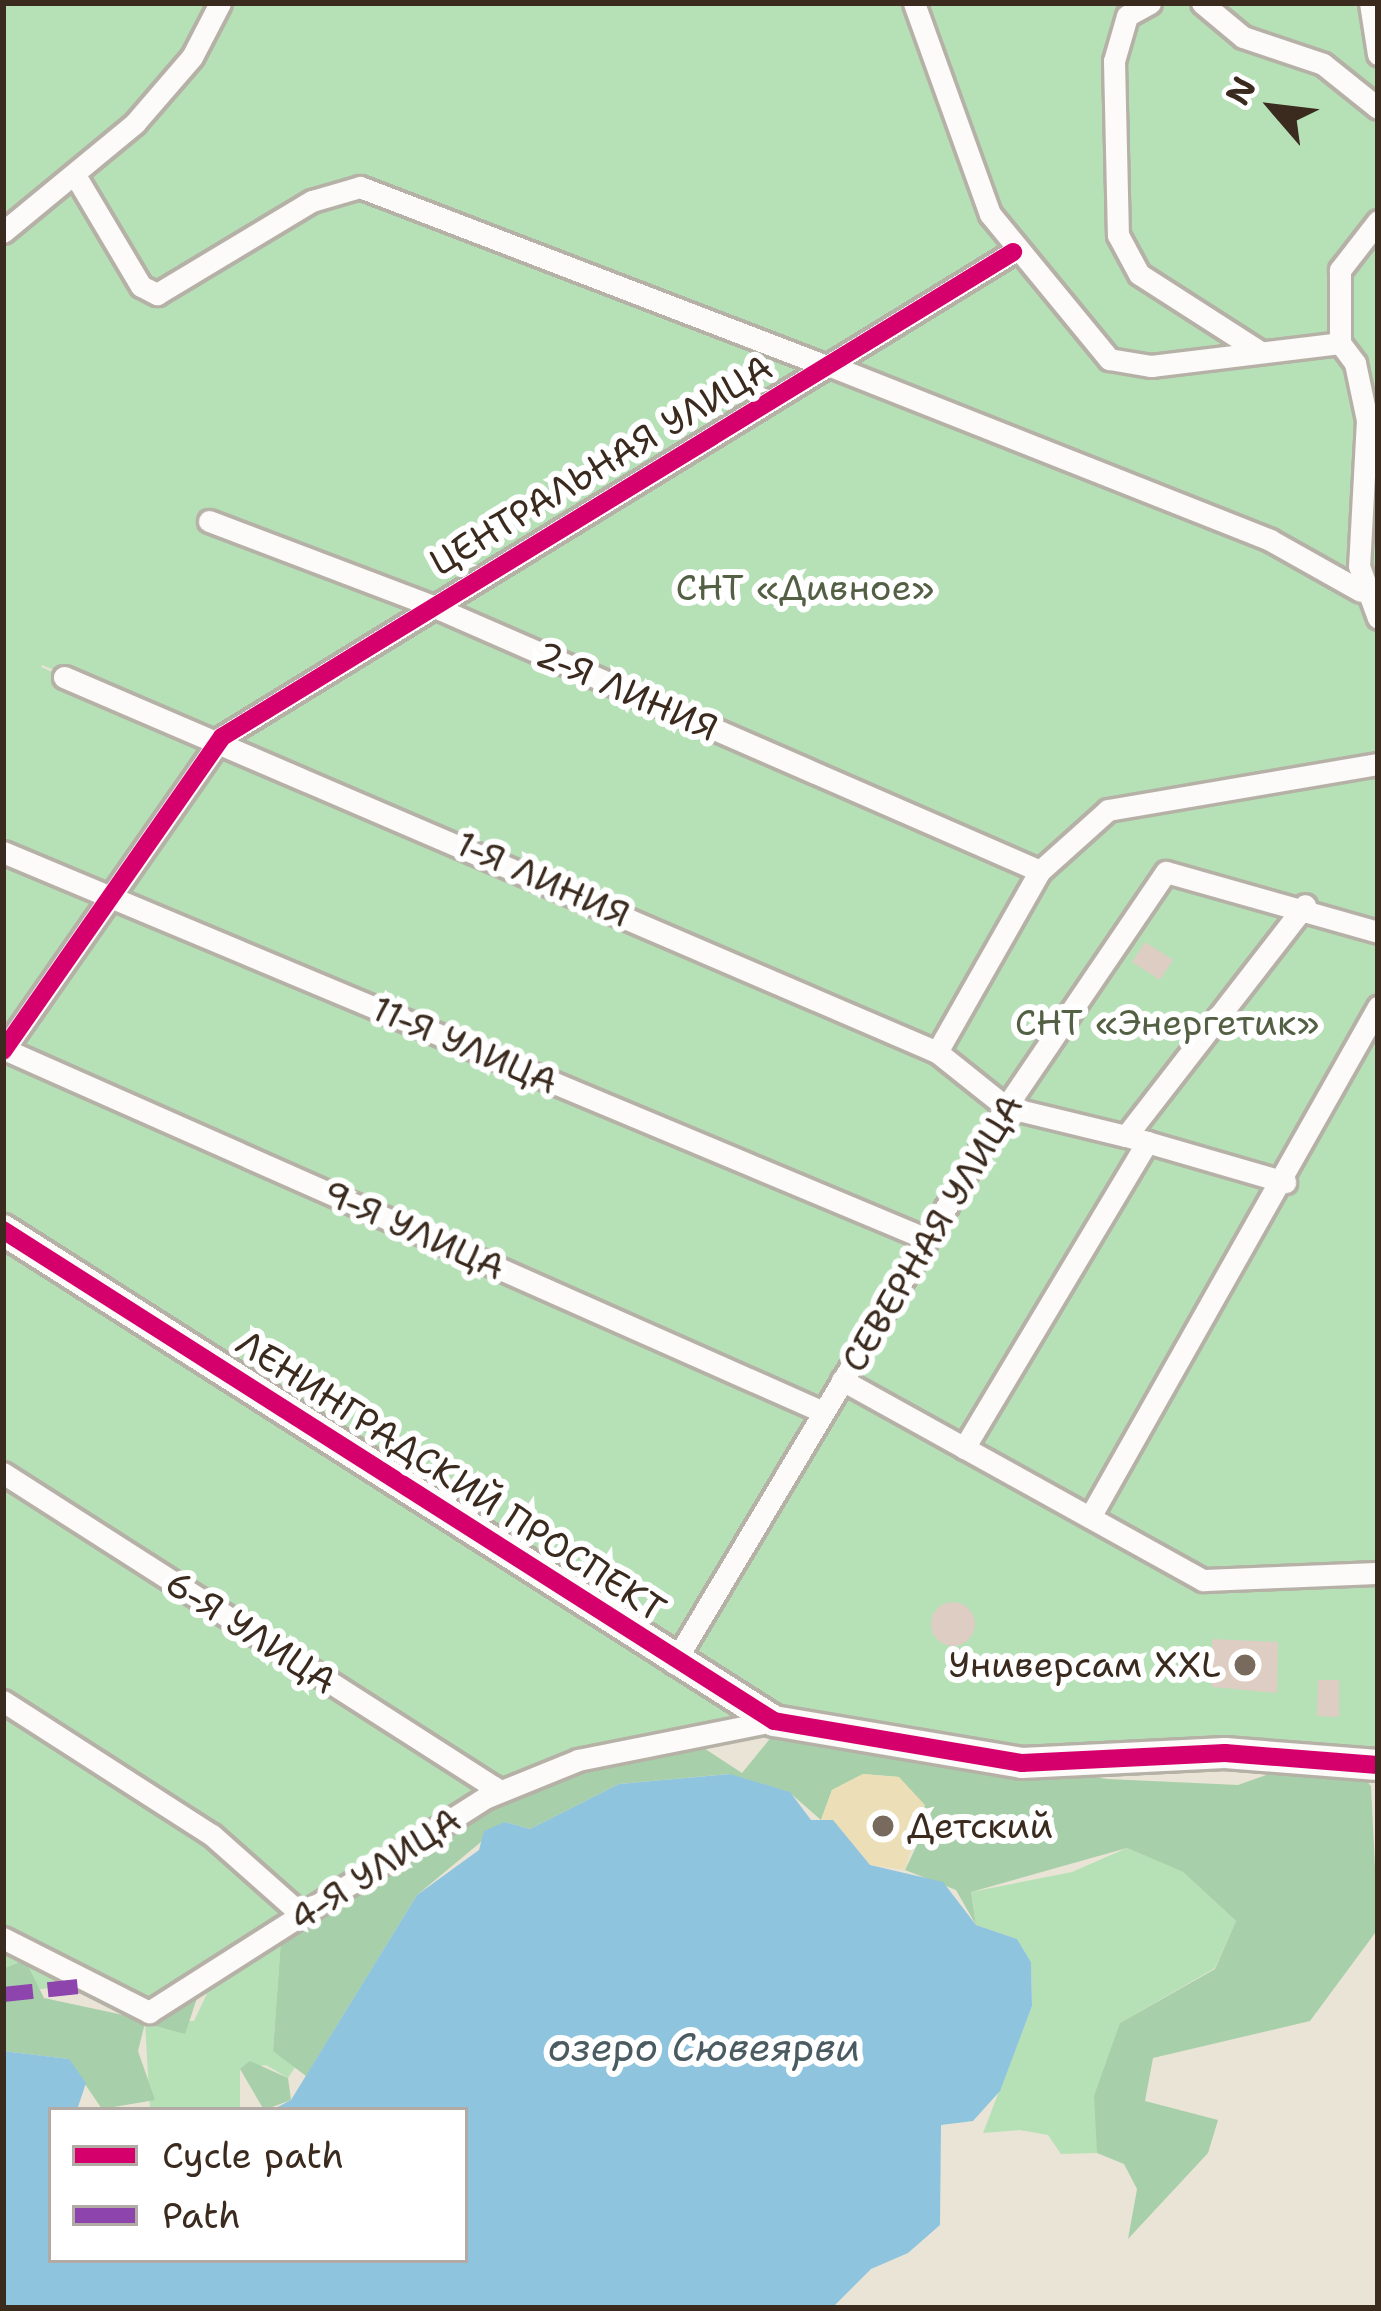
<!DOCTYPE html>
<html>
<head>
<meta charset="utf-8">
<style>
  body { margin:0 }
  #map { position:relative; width:1381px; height:2311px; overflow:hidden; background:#eae4d6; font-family:"Shantell Sans",sans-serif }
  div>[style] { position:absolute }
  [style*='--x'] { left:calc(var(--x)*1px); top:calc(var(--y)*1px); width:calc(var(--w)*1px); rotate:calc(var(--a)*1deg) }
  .green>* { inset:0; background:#b6e1b7 }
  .forest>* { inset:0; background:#a7cfa9 }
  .sand>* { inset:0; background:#ecdeb7 }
  .water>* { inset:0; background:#8ec4de }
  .building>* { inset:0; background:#ddcdc2 }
  .round { border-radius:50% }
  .roads { filter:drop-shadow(3px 0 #b6b1a7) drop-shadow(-3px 0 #b6b1a7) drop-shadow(0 3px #b6b1a7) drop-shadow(0 -3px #b6b1a7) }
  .street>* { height:21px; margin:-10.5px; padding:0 10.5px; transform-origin:10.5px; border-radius:10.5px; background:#fcfbf9 }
  .secondary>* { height:30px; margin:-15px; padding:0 15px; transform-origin:15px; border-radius:15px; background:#fcfbf9 }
  .quiet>* { height:15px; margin-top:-7.5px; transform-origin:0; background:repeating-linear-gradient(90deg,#8e44ad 0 30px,transparent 0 45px) }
  .cycleway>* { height:18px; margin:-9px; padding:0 9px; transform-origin:9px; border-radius:9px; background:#d6006c }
  .dots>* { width:33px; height:33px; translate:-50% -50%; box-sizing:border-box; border:6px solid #fff; border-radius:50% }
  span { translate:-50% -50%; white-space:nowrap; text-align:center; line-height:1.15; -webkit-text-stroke:12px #fff; paint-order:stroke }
  .street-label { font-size:36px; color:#3b2a1e }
  .park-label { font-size:36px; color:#536044 }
  .poi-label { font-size:36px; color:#3b2a1e }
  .right { translate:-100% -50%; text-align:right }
  .left { translate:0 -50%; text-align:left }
  .water-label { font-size:39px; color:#4a5b62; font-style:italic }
  .frame { position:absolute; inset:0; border:6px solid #3b2a1e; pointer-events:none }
  .legend { position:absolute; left:48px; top:2107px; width:420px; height:156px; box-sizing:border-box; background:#fff; border:3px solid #b1aaa5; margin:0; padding:15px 21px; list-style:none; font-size:36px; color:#3b2a1e }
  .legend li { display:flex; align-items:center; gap:24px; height:60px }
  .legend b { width:60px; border:3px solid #b1aaa5 }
  .north { position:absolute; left:1213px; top:48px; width:120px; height:120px; -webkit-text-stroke:9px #fff; paint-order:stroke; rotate:298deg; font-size:33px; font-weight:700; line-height:48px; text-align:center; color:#3b2a1e }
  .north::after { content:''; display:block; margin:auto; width:42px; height:54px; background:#3b2a1e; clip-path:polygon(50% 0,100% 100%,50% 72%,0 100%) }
</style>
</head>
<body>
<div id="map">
  <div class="green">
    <div style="clip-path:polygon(evenodd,3px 3px,1378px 3px,1378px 1765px,878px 1743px,774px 1721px,578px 1760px,165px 2006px,127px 2007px,66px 1986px,3px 1994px,3px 3px,42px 665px,936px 1043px,937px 1052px,41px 667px,42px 665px)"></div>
    <div style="clip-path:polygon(1127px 1848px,1183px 1872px,1236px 1921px,1215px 1968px,1120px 2023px,1097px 2153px,1061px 2154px,1048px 2135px,1020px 2130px,983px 2133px,1032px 2006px,1031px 1962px,1017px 1939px,976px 1925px,971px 1892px,1072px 1872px)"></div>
    <div style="clip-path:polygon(281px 1940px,273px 2051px,297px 2064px,288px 2078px,266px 2065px,240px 2069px,240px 2110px,150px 2110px,145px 2022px,194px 2021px,212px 1983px)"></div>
  </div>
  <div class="forest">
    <div style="clip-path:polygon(773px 1735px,1108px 1779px,1238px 1785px,1289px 1767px,1358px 1772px,1371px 1786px,1378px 1929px,1310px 2021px,1153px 2058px,1145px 2101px,1218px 2120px,1208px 2153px,1128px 2239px,1137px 2189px,1124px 2164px,1097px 2153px,1094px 2096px,1120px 2023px,1215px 1969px,1236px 1921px,1183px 1872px,1127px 1848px,971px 1892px,976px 1925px,956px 1890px,905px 1870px,928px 1822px,899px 1777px,863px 1774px,832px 1790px,821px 1820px,789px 1792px,729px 1774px,619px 1784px,530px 1829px,505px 1822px,417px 1895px,306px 2076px,273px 2051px,281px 1940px,473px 1801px,578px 1760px,693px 1741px,742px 1773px)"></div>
    <div style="clip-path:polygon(25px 1960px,44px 1998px,128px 2016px,197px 1998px,185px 2034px,145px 2023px,138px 2051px,155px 2100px,102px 2109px,68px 2059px,3px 2051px,3px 1969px)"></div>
    <div style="clip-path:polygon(250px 2061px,288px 2078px,291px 2100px,264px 2110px,240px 2069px)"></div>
  </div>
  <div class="sand">
    <div style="clip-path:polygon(863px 1774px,899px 1777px,925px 1805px,905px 1870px,870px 1865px,821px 1820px,832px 1790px)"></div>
  </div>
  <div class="water">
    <div style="clip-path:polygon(730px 1774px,790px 1792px,811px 1820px,833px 1820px,870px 1865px,943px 1882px,976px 1925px,1017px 1939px,1031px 1962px,1032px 2006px,1000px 2091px,973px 2121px,941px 2125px,940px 2225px,908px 2253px,871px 2269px,832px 2308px,3px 2308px,3px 2051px,69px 2059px,86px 2083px,77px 2110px,51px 2110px,51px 2260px,465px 2260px,465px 2110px,272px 2110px,291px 2100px,417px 1895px,479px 1850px,484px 1831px,505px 1822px,530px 1829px,619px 1784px)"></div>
  </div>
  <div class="building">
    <div style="clip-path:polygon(1145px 942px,1173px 960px,1160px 980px,1132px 962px)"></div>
    <div class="round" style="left:931px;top:1602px;width:44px;height:44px"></div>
    <div style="clip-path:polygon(1212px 1639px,1278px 1642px,1277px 1693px,1212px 1687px)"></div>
    <div style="clip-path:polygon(1318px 1680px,1339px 1680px,1339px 1717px,1317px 1716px)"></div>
  </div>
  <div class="roads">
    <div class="street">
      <div style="--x:914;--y:3;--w:224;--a:70.2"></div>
      <div style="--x:990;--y:214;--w:188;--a:50.6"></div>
      <div style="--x:1109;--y:359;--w:43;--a:9.5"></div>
      <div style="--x:1151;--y:366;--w:190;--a:-6.9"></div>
      <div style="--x:1340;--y:343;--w:25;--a:53"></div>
      <div style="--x:1355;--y:363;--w:58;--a:78.1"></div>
      <div style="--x:1367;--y:420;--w:146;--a:93.1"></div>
      <div style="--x:1359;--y:566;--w:55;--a:69.9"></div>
      <div style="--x:1150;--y:3;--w:26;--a:151"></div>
      <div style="--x:1127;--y:16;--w:47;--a:106.1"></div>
      <div style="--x:1114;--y:61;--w:174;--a:88.7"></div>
      <div style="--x:1118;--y:235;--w:44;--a:61.7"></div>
      <div style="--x:1139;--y:274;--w:143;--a:32.7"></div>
      <div style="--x:1202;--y:3;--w:53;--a:39.7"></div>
      <div style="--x:1243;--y:37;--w:84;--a:18.6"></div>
      <div style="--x:1323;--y:64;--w:70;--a:38.7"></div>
      <div style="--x:1370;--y:3;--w:52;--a:81.1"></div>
      <div style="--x:75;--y:175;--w:129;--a:59.3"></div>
      <div style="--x:141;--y:286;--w:18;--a:27"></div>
      <div style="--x:157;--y:294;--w:181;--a:-31"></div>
      <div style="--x:312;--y:201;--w:50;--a:-16.3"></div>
      <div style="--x:360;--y:187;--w:502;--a:21"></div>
      <div style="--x:3;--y:232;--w:171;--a:-39.5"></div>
      <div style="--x:135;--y:123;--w:87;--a:-49.2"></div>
      <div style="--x:192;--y:57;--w:61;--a:-62.6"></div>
      <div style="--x:1340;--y:343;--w:73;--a:-90"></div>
      <div style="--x:1340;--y:270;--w:62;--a:-52.2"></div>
      <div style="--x:836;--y:368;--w:467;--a:21.6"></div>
      <div style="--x:1270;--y:540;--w:104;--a:29.3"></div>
      <div style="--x:209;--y:521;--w:236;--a:20.8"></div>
      <div style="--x:430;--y:605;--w:665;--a:23.56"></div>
      <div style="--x:64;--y:677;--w:950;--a:23.25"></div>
      <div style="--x:937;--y:1052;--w:88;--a:38.6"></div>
      <div style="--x:1006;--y:1107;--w:123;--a:13.6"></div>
      <div style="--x:3;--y:852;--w:1002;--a:22.73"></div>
      <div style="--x:4;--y:1049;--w:896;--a:23.9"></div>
      <div style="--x:3;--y:1051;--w:383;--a:-55.1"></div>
      <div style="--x:222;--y:737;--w:928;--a:-31.51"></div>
      <div style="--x:937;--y:1052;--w:208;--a:-60.4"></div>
      <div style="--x:1040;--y:871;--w:91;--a:-41.9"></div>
      <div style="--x:1108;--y:810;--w:274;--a:-9.7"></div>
      <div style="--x:1147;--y:1142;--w:144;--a:16.2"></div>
      <div style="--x:842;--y:1380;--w:413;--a:29"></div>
      <div style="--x:1203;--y:1580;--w:175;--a:-2.3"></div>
      <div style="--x:964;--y:1448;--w:357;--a:-59.1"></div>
      <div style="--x:1147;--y:1142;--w:22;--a:-164"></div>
      <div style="--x:1126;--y:1136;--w:292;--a:-52.2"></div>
      <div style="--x:3;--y:1473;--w:590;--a:32.61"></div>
      <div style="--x:1090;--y:1517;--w:586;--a:-60.55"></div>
      <div style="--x:674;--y:1663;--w:648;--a:-59.16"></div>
      <div style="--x:1006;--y:1107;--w:284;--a:-55.8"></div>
      <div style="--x:1166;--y:872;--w:220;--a:15.8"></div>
      <div style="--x:3;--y:1701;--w:248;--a:32.7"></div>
      <div style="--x:212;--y:1835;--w:120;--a:41.6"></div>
      <div style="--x:3;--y:1938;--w:164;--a:26.9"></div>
      <div style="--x:149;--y:2012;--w:401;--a:-32.5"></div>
      <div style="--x:487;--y:1797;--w:98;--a:-22.1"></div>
      <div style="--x:578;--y:1760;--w:200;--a:-11.3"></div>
    </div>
    <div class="secondary">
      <div style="--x:3;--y:1230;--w:914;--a:32.49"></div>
      <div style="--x:774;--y:1721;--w:252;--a:9.6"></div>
      <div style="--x:1022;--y:1763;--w:203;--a:-2.8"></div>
      <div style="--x:1225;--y:1753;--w:153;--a:4.5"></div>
    </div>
  </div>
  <div class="quiet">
    <div style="--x:3;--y:1994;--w:76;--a:-6"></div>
  </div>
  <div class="cycleway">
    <div style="--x:3;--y:1051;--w:383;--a:-55.1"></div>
    <div style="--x:222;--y:737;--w:928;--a:-31.51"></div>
    <div style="--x:3;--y:1230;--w:914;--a:32.49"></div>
    <div style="--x:774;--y:1721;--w:252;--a:9.6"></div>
    <div style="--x:1022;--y:1763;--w:203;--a:-2.8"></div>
    <div style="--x:1225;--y:1753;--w:153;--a:4.5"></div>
  </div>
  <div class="dots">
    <div style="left:1245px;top:1665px;background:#786b5e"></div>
    <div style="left:883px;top:1826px;background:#786b5e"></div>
  </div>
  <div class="street-label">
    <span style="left:601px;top:465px;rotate:-31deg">ЦЕНТРАЛЬНАЯ УЛИЦА</span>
    <span style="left:627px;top:691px;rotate:24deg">2-Я ЛИНИЯ</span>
    <span style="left:543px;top:879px;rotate:24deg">1-Я ЛИНИЯ</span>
    <span style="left:465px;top:1045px;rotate:23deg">11-Я УЛИЦА</span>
    <span style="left:414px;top:1230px;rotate:24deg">9-Я УЛИЦА</span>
    <span style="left:932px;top:1233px;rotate:-59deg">СЕВЕРНАЯ УЛИЦА</span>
    <span style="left:451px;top:1476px;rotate:33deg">ЛЕНИНГРАДСКИЙ ПРОСПЕКТ</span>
    <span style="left:251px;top:1632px;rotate:33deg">6-Я УЛИЦА</span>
    <span style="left:375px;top:1869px;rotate:-33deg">4-Я УЛИЦА</span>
  </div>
  <div class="park-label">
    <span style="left:805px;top:588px">СНТ «Дивное»</span>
    <span style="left:1167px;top:1023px">СНТ «Энергетик»</span>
  </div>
  <div class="poi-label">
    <span class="right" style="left:1221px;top:1665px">Универсам XXL</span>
    <span class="left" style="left:907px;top:1826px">Детский</span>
  </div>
  <div class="water-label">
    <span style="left:704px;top:2047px">озеро Сювеярви</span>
  </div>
  <div class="frame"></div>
  <ul class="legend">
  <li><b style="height:15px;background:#d6006c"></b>Cycle path</li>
  <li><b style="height:15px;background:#8e44ad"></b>Path</li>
  </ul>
  <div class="north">N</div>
</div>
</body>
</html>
